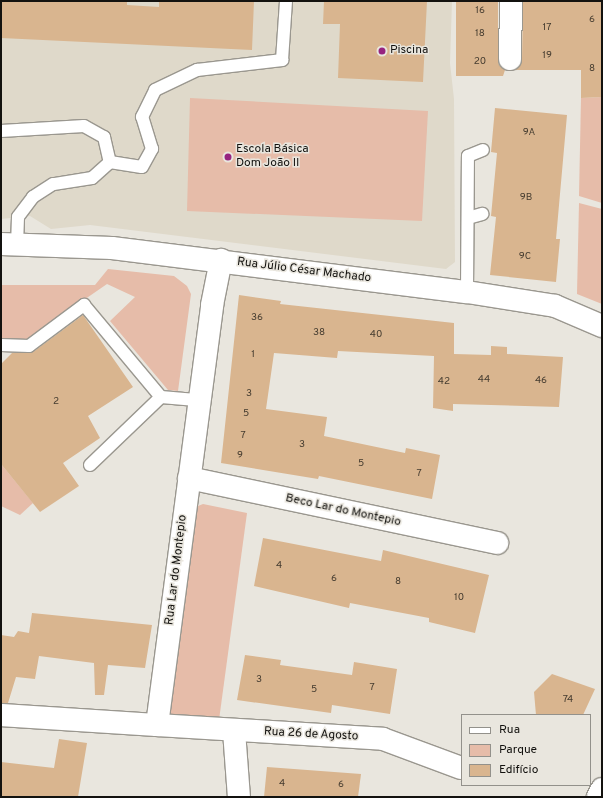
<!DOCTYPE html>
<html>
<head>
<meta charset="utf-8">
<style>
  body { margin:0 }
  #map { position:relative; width:603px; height:798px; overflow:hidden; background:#e9e6de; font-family:Overpass,sans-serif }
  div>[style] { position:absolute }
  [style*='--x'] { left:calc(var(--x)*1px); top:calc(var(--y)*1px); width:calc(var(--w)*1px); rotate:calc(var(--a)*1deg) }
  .built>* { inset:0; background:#dfd9ca }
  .green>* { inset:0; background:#e6bca9 }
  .building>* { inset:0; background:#d9b58f }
  .roads { filter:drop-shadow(1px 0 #9a978f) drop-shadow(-1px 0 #9a978f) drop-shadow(0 1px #9a978f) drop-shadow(0 -1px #9a978f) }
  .service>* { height:12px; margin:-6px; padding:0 6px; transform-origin:6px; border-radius:6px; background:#fff }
  .minor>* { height:22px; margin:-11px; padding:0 11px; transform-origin:11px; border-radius:11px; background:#fff }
  .dots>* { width:11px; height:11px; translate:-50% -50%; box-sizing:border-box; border:2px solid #e9e6de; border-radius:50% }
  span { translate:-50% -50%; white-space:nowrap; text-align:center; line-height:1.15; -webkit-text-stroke:3px #e9e6de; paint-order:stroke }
  .number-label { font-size:10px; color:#443b2f }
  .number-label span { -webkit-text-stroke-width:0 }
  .poi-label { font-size:12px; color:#13120f }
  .left { translate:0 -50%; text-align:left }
  .street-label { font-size:12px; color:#13120f }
  .frame { position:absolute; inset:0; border:2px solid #13120f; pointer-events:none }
  .legend { position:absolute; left:461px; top:714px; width:130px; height:72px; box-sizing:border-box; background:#e9e6de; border:1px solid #93918b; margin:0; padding:5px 7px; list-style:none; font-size:12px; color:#13120f }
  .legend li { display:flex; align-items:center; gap:8px; height:20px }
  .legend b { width:20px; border:1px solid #93918b }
</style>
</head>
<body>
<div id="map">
  <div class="built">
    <div style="clip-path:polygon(1px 1px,452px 1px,450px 63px,454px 99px,455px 262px,446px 269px,90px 225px,51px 229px,30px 216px,1px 219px)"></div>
  </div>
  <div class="green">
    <div style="clip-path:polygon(602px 97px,602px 203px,579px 196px,581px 98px)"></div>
    <div style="clip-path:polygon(190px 98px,428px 111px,422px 221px,187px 211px)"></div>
    <div style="clip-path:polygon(579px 203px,602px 209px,602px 304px,577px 294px)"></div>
    <div style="clip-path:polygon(108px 269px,174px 276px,187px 286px,191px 294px,178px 391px,168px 390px,110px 321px,135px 297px,107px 284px,23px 342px,1px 343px,1px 285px,95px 285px)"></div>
    <div style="clip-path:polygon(1px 464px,33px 503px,20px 515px,1px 506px)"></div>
    <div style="clip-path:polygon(203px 504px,247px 513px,219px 720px,175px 715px,170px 714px,168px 705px,193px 508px)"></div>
  </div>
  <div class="building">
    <div style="clip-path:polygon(1px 1px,127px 1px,127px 5px,159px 7px,159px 1px,254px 1px,252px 50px,1px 38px)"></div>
    <div style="clip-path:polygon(324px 1px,427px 1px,423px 82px,338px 78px,340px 24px,323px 24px)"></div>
    <div style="clip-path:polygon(456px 1px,498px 1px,498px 59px,499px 65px,505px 70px,503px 76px,456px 76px)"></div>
    <div style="clip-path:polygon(523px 1px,602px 1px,602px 97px,581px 98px,581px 70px,515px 70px,522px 59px)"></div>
    <div style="clip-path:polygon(495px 108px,567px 115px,556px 239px,560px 239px,556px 282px,490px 275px,496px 217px,491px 216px,497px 153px,491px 152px)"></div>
    <div style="clip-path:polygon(239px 295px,281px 301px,280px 304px,454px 323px,454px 354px,491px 355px,491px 346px,507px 347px,507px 354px,563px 357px,559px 407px,453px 404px,453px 411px,433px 408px,434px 356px,338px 351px,337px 358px,274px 353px,266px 409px,327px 417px,324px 436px,405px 453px,406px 448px,440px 455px,432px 499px,319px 476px,318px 479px,221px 463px)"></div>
    <div style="clip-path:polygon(83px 315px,133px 387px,88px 416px,100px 438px,63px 463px,79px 486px,40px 512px,1px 464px,1px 364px,12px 353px,33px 352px)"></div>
    <div style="clip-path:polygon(263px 538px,381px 561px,383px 550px,489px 575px,475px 633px,429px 622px,429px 618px,350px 603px,349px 608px,254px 586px)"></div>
    <div style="clip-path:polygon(32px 613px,152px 625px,145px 668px,108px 665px,104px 695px,95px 695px,94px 663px,39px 656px,35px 679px,16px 677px,8px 703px,2px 703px,1px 635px,14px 637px,18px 631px,29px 633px)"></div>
    <div style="clip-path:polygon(245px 655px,281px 660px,280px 665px,352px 675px,354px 662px,397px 669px,390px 714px,332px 705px,331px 713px,237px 700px)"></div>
    <div style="clip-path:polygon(552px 674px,595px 689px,583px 715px,536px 715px,534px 692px)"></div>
    <div style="clip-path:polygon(59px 739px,87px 743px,78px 797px,1px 797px,1px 762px,54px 768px)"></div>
    <div style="clip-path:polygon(267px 767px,361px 774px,358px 797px,264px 797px)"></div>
  </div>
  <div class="roads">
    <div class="service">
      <div style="--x:1;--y:131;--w:83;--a:-3.4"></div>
      <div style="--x:84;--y:126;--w:23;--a:29"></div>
      <div style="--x:104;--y:137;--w:26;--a:77"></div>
      <div style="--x:110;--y:162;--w:24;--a:138"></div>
      <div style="--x:92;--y:178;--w:39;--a:171"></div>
      <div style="--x:53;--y:184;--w:24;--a:147"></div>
      <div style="--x:33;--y:197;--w:25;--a:127"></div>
      <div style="--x:18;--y:217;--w:26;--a:92"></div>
      <div style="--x:110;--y:162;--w:32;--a:9"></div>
      <div style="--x:142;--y:167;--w:21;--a:-61"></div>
      <div style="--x:152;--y:149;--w:34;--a:-107"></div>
      <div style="--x:142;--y:117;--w:30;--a:-64"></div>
      <div style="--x:155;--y:90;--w:47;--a:-25.5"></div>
      <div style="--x:197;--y:70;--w:86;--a:-6.7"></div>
      <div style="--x:282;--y:60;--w:59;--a:-86.1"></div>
      <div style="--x:468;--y:218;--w:15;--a:-16"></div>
      <div style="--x:467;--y:292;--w:136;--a:-89.6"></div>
      <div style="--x:468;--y:156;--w:16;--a:-22"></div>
      <div style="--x:1;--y:345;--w:28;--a:2"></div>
      <div style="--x:29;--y:346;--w:69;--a:-36.7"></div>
      <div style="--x:84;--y:305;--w:120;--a:50.1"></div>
      <div style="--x:90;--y:465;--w:98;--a:-43.8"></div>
      <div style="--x:161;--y:397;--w:38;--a:5"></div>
    </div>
    <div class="minor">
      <div style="--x:510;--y:59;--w:58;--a:-89"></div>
      <div style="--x:1;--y:244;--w:111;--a:2.1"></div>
      <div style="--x:112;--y:248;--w:358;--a:7.1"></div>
      <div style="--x:467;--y:292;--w:89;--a:9"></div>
      <div style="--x:555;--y:306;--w:51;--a:23.1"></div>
      <div style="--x:189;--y:478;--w:315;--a:11.9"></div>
      <div style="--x:1;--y:715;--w:156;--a:3.7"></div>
      <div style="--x:157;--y:725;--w:424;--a:-82.5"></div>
      <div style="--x:212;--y:305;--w:46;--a:-78.7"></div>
      <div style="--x:157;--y:725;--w:226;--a:3.5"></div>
      <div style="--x:383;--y:739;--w:83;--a:20.4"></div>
      <div style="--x:234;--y:731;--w:66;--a:85.7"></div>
      <div style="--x:598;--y:797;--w:9;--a:-63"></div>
    </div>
  </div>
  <div class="dots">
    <div style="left:382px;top:51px;background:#972380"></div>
    <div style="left:228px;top:157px;background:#972380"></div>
  </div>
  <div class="number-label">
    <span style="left:480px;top:11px">16</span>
    <span style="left:592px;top:20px">6</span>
    <span style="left:547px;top:28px">17</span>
    <span style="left:480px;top:34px">18</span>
    <span style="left:547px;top:56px">19</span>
    <span style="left:480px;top:62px">20</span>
    <span style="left:592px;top:69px">8</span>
    <span style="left:529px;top:133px">9A</span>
    <span style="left:526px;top:198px">9B</span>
    <span style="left:525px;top:257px">9C</span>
    <span style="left:257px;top:318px">36</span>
    <span style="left:319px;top:333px">38</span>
    <span style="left:376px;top:335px">40</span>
    <span style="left:253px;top:355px">1</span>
    <span style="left:484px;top:380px">44</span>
    <span style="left:541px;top:381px">46</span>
    <span style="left:444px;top:382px">42</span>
    <span style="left:249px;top:394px">3</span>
    <span style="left:56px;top:402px">2</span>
    <span style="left:246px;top:414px">5</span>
    <span style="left:243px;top:436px">7</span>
    <span style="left:302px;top:445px">3</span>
    <span style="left:240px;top:456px">9</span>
    <span style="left:361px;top:464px">5</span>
    <span style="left:419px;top:474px">7</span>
    <span style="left:279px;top:566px">4</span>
    <span style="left:334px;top:579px">6</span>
    <span style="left:398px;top:582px">8</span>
    <span style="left:459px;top:598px">10</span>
    <span style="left:259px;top:680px">3</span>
    <span style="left:372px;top:688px">7</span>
    <span style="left:314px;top:690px">5</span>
    <span style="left:568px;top:700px">74</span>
    <span style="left:282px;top:784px">4</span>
    <span style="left:341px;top:785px">6</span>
  </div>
  <div class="poi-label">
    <span class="left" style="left:390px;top:51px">Piscina</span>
    <span class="left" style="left:236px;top:157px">Escola Básica<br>Dom João II</span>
  </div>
  <div class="street-label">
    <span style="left:304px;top:271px;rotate:7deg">Rua Júlio César Machado</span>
    <span style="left:343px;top:511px;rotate:12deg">Beco Lar do Montepio</span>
    <span style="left:177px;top:570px;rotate:-83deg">Rua Lar do Montepio</span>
    <span style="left:311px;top:735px;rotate:3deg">Rua 26 de Agosto</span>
  </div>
  <div class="frame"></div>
  <ul class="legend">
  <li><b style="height:5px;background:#fff"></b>Rua</li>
  <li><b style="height:11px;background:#e6bca9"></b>Parque</li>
  <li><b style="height:11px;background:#d9b58f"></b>Edifício</li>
  </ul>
</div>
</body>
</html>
